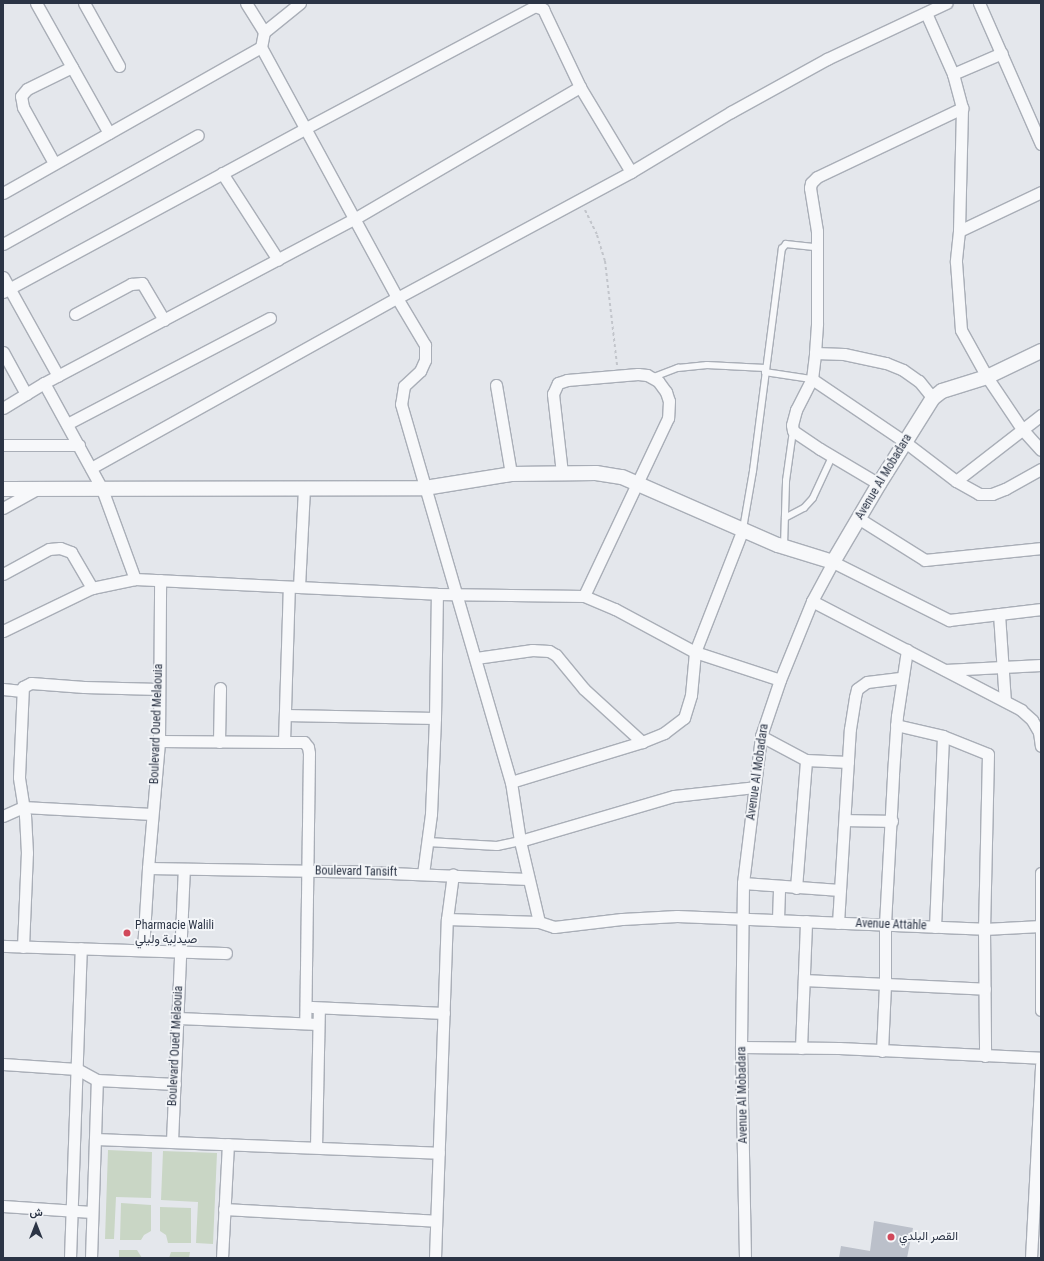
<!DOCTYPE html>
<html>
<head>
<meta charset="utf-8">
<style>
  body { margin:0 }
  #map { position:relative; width:1044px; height:1261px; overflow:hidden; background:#e4e7ec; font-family:"Roboto Condensed",Vazirmatn,sans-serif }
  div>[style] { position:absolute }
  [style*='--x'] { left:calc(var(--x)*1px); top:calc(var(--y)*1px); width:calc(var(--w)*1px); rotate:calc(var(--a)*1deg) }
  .green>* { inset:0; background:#c9d6c5 }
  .building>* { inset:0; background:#bbc0ca }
  .path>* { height:2px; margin-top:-1px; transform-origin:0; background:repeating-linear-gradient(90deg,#c2c5cb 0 3px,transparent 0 6px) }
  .roads { filter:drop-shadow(1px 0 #a9aeb7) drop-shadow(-1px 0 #a9aeb7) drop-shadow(0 1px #a9aeb7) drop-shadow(0 -1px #a9aeb7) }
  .service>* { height:5.5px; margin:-2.75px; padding:0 2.75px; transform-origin:2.75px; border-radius:2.75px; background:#f7f8fa }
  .pedestrian>* { height:8px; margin:-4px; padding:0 4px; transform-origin:4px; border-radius:4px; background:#f7f8fa }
  .minor>* { height:11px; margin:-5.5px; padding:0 5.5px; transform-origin:5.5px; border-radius:5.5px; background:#f7f8fa }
  .tertiary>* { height:14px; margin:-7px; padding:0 7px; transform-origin:7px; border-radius:7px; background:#f7f8fa }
  .dots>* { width:11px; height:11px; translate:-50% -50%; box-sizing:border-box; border:2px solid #f4f6f9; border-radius:50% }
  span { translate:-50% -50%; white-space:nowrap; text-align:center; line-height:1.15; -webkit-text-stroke:3.5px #f4f6f9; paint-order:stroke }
  .street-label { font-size:12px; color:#2b3445 }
  .poi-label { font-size:12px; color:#2b3445 }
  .left { translate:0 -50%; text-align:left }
  .frame { position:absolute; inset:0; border:4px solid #2b3445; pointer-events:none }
  .north { position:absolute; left:16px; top:1205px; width:40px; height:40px; -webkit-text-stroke:3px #f4f6f9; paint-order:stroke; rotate:0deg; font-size:11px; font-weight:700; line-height:16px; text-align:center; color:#2b3445 }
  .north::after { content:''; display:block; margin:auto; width:14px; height:18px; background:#2b3445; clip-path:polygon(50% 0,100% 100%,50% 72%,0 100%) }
</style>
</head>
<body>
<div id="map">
  <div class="green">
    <div style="clip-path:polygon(108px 1150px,152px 1152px,151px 1198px,116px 1197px,114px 1239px,105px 1239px)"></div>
    <div style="clip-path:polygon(163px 1151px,217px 1153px,213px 1244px,196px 1243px,198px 1202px,161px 1200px)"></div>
    <div style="clip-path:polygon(121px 1203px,151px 1205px,151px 1231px,144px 1235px,141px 1240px,120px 1240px)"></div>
    <div style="clip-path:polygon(160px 1207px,191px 1208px,191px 1243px,168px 1243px,166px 1235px,160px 1231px)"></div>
    <div style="clip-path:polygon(119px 1250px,137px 1250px,142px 1258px,119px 1258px)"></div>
    <div style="clip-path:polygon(171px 1252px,190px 1252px,189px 1258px,169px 1258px)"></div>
  </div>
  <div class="building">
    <div style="clip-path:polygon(874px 1221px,913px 1228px,907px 1258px,839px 1258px,841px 1246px,870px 1251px)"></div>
  </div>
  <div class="path">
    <div style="--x:585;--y:210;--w:28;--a:64"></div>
    <div style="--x:597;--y:235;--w:27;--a:73"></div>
    <div style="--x:605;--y:261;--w:105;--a:83.4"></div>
  </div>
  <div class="roads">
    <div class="service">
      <div style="--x:765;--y:372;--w:48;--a:8.5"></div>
      <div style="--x:654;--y:377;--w:26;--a:-21"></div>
      <div style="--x:678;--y:368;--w:29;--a:-6"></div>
      <div style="--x:707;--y:365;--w:58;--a:3"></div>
      <div style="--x:785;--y:518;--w:21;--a:-28"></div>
      <div style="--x:804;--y:508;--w:13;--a:-48"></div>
      <div style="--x:813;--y:498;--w:45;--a:-65.1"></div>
      <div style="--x:743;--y:529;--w:59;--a:-80.2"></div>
      <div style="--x:753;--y:471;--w:224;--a:-82.6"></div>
      <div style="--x:782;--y:249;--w:6;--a:-51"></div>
      <div style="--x:786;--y:244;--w:30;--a:6"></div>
      <div style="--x:784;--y:546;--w:65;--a:-88.2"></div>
      <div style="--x:786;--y:481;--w:50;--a:-82"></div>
    </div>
    <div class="pedestrian">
      <div style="--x:428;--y:842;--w:69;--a:3.3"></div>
      <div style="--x:497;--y:846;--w:24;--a:-12"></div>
    </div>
    <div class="minor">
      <div style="--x:36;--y:3;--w:149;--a:60.7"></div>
      <div style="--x:84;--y:3;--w:72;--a:60.9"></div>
      <div style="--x:246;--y:3;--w:34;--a:58"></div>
      <div style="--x:300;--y:3;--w:46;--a:141.1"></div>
      <div style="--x:264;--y:32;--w:15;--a:101"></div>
      <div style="--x:261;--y:47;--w:285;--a:61.5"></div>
      <div style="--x:397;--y:298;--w:55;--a:59.2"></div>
      <div style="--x:425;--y:345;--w:15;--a:90"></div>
      <div style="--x:425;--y:360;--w:12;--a:114"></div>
      <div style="--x:420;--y:371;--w:22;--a:137"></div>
      <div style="--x:404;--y:386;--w:18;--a:99"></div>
      <div style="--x:401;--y:404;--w:394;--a:73.8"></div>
      <div style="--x:511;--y:782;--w:60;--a:81.3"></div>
      <div style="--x:520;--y:841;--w:83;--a:76.8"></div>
      <div style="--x:979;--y:3;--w:154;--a:66.3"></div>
      <div style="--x:926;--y:13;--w:67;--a:66.1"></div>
      <div style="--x:953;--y:74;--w:35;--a:75"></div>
      <div style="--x:962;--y:108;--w:123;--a:91.4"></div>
      <div style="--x:959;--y:231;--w:31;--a:96"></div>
      <div style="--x:956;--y:262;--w:68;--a:85.8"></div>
      <div style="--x:961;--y:330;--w:54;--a:61"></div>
      <div style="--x:987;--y:377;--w:63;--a:56.1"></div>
      <div style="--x:1022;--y:429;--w:28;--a:48"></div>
      <div style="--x:953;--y:74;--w:53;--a:-23.2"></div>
      <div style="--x:54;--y:163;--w:64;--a:-119"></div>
      <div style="--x:23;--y:107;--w:11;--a:-100"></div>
      <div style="--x:21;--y:96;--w:9;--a:-49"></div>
      <div style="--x:27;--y:89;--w:50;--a:-26.1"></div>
      <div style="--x:222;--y:173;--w:103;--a:57.2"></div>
      <div style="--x:3;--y:193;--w:296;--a:-29.5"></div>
      <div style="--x:959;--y:231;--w:91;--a:-25.4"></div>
      <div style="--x:3;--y:244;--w:223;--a:-29.2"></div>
      <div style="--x:3;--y:277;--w:113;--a:60.9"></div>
      <div style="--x:3;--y:292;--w:342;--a:-28.4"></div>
      <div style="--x:304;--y:129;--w:262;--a:-28"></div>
      <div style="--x:535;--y:6;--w:9;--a:21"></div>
      <div style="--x:543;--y:9;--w:86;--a:64.6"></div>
      <div style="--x:580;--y:87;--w:99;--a:59"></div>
      <div style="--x:75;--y:314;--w:64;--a:-28.2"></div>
      <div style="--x:131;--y:284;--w:11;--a:-5"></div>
      <div style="--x:142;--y:283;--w:43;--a:59.3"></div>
      <div style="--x:3;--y:352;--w:48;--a:61.3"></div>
      <div style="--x:815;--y:353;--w:29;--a:2"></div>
      <div style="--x:844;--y:354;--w:43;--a:12.1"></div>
      <div style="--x:886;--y:363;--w:18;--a:22"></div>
      <div style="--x:903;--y:370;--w:19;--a:35"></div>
      <div style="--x:919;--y:381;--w:22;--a:51"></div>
      <div style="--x:812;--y:379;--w:112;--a:34.1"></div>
      <div style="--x:905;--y:442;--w:64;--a:37.4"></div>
      <div style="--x:956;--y:481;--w:26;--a:29"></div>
      <div style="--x:979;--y:494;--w:13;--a:0"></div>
      <div style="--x:992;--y:494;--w:14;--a:-21"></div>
      <div style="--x:1005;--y:489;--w:41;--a:-29.1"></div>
      <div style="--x:44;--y:383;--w:121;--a:61.3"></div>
      <div style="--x:102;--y:489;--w:96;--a:69.9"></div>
      <div style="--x:496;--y:385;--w:90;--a:80.4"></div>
      <div style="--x:3;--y:408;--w:48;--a:-31.4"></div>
      <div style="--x:44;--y:383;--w:351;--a:-27.9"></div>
      <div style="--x:354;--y:219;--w:262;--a:-30.3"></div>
      <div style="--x:67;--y:424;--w:229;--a:-27.6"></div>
      <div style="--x:3;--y:445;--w:76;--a:0"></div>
      <div style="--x:91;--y:468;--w:350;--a:-29.1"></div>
      <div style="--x:397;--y:298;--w:266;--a:-28.3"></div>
      <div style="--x:631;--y:172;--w:117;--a:-31"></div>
      <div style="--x:731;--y:112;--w:110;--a:-28.9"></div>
      <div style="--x:827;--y:59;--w:132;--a:-25.2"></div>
      <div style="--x:562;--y:473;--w:80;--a:-96.5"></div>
      <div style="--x:553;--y:394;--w:12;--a:-66"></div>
      <div style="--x:558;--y:383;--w:9;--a:-18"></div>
      <div style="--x:567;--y:380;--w:71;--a:-4.8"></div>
      <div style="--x:638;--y:374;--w:9;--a:6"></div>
      <div style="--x:647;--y:375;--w:13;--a:29"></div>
      <div style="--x:658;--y:381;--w:14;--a:54"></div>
      <div style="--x:666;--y:392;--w:9;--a:72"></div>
      <div style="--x:669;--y:401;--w:17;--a:93"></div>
      <div style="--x:668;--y:418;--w:197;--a:115.3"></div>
      <div style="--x:956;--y:481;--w:108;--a:-37.8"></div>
      <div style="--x:879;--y:484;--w:69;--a:-149.3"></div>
      <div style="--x:820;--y:449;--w:32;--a:-146"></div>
      <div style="--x:793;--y:431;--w:6;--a:-99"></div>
      <div style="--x:792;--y:425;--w:16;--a:-75"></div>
      <div style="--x:796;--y:410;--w:35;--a:-63"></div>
      <div style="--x:812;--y:379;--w:26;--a:-83"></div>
      <div style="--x:815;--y:353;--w:30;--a:-86"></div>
      <div style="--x:817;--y:323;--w:92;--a:-90"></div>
      <div style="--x:817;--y:231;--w:44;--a:-99.2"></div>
      <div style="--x:810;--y:188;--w:5;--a:-79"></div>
      <div style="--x:811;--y:183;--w:8;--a:-45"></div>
      <div style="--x:817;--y:177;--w:161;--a:-25.4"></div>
      <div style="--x:3;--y:508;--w:37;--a:-29"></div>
      <div style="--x:858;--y:518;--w:79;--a:32.1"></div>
      <div style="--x:925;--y:560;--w:117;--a:-5.9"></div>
      <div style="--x:3;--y:574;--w:52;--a:-28.5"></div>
      <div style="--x:49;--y:549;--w:11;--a:-5"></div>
      <div style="--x:60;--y:548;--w:12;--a:20"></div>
      <div style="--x:71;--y:552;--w:42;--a:59.7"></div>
      <div style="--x:299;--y:587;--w:99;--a:-87.1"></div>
      <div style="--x:812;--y:601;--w:236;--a:27.5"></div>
      <div style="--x:1021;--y:710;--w:15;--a:42"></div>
      <div style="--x:1032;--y:720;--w:14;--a:60"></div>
      <div style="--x:1039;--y:732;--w:14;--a:82"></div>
      <div style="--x:999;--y:614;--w:87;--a:86.1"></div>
      <div style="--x:3;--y:631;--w:99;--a:-25.8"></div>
      <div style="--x:92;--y:588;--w:44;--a:-11.8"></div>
      <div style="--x:135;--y:579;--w:302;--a:2.8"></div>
      <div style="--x:437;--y:594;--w:147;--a:0.8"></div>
      <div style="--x:584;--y:596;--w:34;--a:23"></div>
      <div style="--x:615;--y:609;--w:91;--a:28.3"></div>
      <div style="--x:695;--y:652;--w:89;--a:18.2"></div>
      <div style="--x:476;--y:658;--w:57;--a:-8.1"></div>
      <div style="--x:532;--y:650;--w:17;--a:3"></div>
      <div style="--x:549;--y:651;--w:8;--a:30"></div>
      <div style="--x:556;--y:655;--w:44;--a:50.5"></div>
      <div style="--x:584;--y:689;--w:79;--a:42.4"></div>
      <div style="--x:945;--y:670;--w:96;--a:-3"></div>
      <div style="--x:3;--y:689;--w:19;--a:6"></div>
      <div style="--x:285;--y:715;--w:150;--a:1.1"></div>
      <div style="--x:896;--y:725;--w:48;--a:13.2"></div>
      <div style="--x:943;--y:736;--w:48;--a:21.8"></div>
      <div style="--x:988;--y:754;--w:175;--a:91.3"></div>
      <div style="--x:984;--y:929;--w:127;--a:89.5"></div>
      <div style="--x:761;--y:736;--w:51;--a:28.1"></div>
      <div style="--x:806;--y:760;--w:42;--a:2.7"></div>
      <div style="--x:159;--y:741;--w:125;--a:0.5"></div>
      <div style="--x:284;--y:742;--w:155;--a:-88.2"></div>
      <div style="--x:219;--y:742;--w:54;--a:-88.9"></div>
      <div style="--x:284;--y:742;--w:20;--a:0"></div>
      <div style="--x:304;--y:742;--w:6;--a:51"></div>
      <div style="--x:308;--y:747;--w:6;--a:81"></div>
      <div style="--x:309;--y:753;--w:270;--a:90.8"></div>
      <div style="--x:511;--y:782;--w:137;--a:-17"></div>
      <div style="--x:642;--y:742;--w:24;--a:-22"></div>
      <div style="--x:664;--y:733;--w:25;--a:-37"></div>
      <div style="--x:684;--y:718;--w:24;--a:-73"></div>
      <div style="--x:691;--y:695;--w:43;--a:-84.7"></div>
      <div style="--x:695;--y:652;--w:132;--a:-68.7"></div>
      <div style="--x:3;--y:816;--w:22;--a:-24"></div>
      <div style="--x:23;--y:807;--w:129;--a:3.1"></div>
      <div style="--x:846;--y:820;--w:46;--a:1.2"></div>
      <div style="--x:520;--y:841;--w:160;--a:-16.3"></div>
      <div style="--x:674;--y:796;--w:81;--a:-6.3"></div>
      <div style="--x:148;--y:868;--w:219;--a:1"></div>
      <div style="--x:367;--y:872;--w:161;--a:2.5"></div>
      <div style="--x:1041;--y:873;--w:137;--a:90"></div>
      <div style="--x:423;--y:874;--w:61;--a:-82.4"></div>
      <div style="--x:431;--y:814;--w:96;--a:-87.6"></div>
      <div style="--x:435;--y:718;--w:124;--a:-89.1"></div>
      <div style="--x:743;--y:883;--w:97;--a:4.1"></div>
      <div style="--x:796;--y:888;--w:128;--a:-85.5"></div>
      <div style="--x:447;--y:919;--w:92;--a:1.9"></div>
      <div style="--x:539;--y:922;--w:16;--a:18"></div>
      <div style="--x:554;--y:927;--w:68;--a:-6.7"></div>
      <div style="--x:622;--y:919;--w:55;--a:-3.1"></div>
      <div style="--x:677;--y:916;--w:307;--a:2.4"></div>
      <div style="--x:984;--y:929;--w:57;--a:-3"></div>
      <div style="--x:778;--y:919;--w:32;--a:-88"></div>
      <div style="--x:838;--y:923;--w:194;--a:-86.5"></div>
      <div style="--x:850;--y:729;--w:32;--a:-81"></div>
      <div style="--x:855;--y:697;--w:8;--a:-76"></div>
      <div style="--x:857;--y:689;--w:12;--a:-35"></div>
      <div style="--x:867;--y:682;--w:35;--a:-7"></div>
      <div style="--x:935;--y:927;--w:191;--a:-87.6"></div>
      <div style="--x:3;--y:946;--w:223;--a:1.8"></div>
      <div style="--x:23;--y:947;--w:94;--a:-87.6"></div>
      <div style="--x:27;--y:853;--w:37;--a:-93"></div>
      <div style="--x:25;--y:816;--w:39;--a:-99"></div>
      <div style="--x:19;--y:777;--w:90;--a:-87.5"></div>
      <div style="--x:23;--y:687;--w:9;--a:-27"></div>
      <div style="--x:31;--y:683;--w:53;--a:4.3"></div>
      <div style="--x:84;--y:687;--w:75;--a:1.5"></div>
      <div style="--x:143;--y:950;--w:82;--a:-86.5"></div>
      <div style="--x:148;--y:868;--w:127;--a:-85"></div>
      <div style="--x:159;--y:741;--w:161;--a:-89.6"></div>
      <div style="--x:804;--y:980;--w:181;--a:2.8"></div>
      <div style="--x:312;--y:1007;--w:132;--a:2.6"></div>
      <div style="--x:178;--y:1018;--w:140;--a:2.5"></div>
      <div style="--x:741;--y:1047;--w:98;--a:0.6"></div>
      <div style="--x:839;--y:1048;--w:202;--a:2.8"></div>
      <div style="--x:801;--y:1048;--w:127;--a:-87.7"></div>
      <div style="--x:882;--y:1051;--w:67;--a:-87.4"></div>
      <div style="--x:885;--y:984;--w:60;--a:-90"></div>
      <div style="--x:885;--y:924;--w:150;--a:-86.9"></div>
      <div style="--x:893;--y:774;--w:58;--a:-86.1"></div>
      <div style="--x:897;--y:716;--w:67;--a:-81.4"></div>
      <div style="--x:3;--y:1064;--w:74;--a:3.9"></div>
      <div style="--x:77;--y:1069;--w:23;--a:29"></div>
      <div style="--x:97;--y:1080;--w:78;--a:2.9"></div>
      <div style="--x:95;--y:1139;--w:344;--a:2.3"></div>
      <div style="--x:172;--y:1141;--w:272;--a:-87.5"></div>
      <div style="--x:316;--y:1147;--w:139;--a:-88.8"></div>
      <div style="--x:3;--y:1206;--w:89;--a:3.9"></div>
      <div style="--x:224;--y:1209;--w:212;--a:3.2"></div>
      <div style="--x:70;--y:1258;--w:310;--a:-88"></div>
      <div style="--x:91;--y:1258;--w:178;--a:-88.1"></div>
      <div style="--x:222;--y:1258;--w:114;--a:-87"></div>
      <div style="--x:435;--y:1258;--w:339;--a:-88"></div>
      <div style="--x:447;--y:919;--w:45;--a:-82.4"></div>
      <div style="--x:745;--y:1258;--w:211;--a:-91.1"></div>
      <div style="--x:741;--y:1047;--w:164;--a:-89.3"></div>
      <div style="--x:743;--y:883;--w:148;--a:-83"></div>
      <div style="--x:761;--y:736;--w:59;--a:-71.3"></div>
      <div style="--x:780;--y:680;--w:85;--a:-67.9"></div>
      <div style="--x:812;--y:601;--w:44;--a:-61.7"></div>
      <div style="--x:833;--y:562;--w:130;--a:26.6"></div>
      <div style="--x:949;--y:620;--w:93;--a:-6.8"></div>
      <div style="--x:1031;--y:1258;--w:194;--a:-87"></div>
    </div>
    <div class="tertiary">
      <div style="--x:3;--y:489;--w:422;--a:-0.1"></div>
      <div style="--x:425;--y:488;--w:87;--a:-9.2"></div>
      <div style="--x:511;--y:474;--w:85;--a:-0.7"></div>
      <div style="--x:596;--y:473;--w:26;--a:9"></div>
      <div style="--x:622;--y:477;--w:170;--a:23.6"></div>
      <div style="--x:778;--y:545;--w:58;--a:17.2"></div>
      <div style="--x:833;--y:562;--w:91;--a:-59.5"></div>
      <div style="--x:879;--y:484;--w:102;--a:-57.9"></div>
      <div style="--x:933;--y:398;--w:11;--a:-38"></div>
      <div style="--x:942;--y:391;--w:47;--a:-17.3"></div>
      <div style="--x:987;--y:377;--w:60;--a:-25.7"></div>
    </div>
  </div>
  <div class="dots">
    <div style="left:127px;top:933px;background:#d1495b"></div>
    <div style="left:891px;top:1237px;background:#d1495b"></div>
  </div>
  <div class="street-label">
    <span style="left:884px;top:477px;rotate:-59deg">Avenue Al Mobadara</span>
    <span style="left:157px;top:724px;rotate:-88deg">Boulevard Oued Melaouia</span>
    <span style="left:758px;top:772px;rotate:-82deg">Avenue Al Mobadara</span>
    <span style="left:356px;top:872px;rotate:1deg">Boulevard Tansift</span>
    <span style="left:891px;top:925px;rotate:2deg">Avenue Attahle</span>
    <span style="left:176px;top:1046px;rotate:-87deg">Boulevard Oued Melaouia</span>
    <span style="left:743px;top:1095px;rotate:-91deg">Avenue Al Mobadara</span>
  </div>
  <div class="poi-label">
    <span class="left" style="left:135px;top:933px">Pharmacie Walili<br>صيدلية وليلي</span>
    <span class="left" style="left:899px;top:1237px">القصر البلدي</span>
  </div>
  <div class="frame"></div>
  <div class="north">ش</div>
</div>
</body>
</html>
